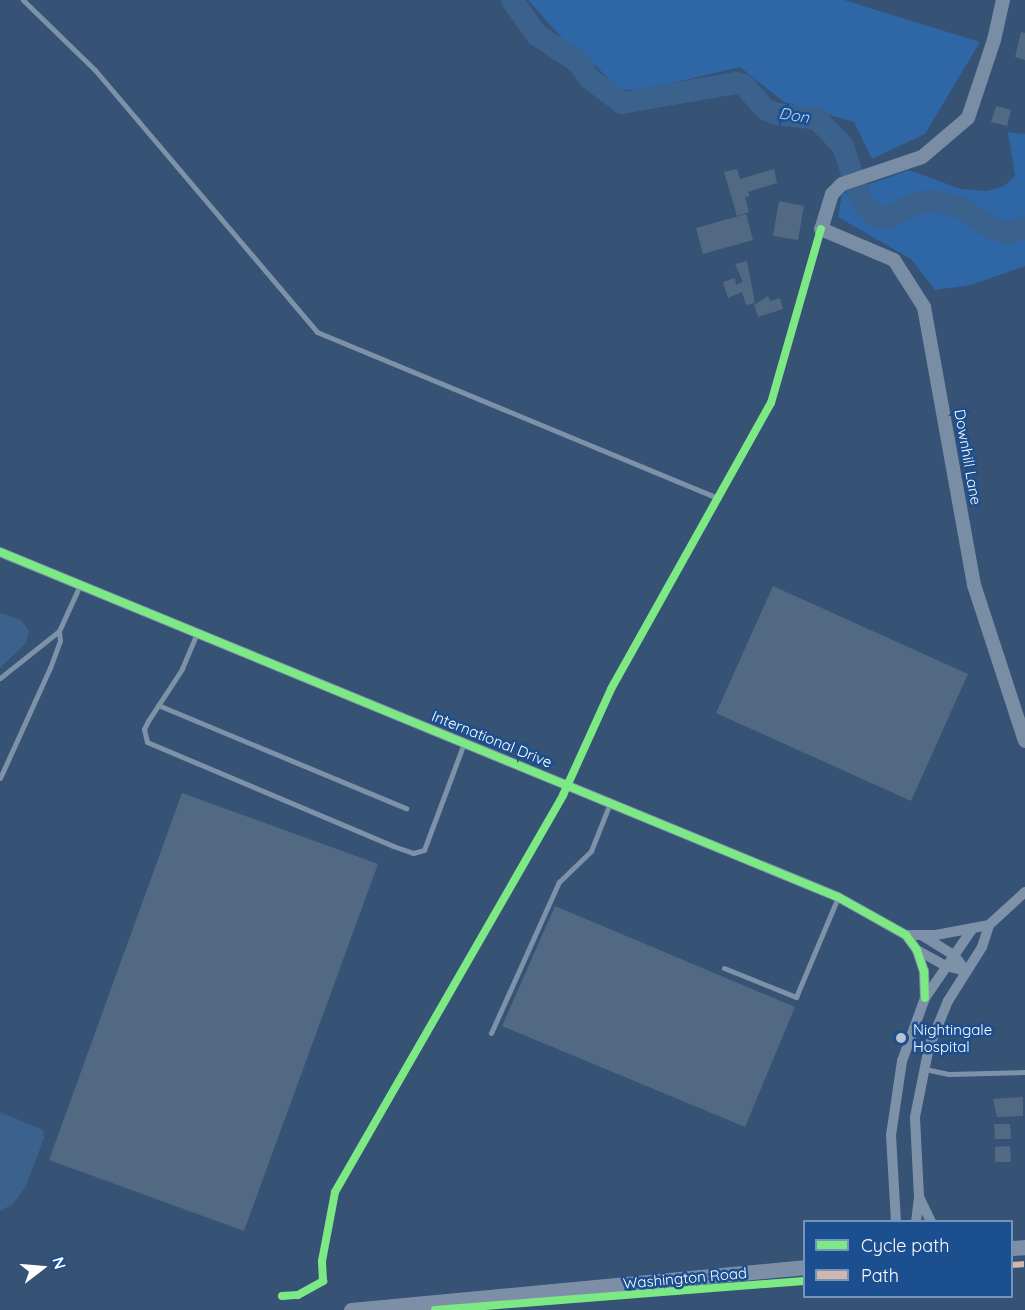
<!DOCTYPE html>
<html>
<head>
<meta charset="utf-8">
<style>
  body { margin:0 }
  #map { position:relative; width:1025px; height:1310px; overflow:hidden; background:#365274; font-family:Quicksand,sans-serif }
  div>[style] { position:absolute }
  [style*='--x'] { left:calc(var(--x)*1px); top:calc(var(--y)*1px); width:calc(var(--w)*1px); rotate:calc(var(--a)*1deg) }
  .green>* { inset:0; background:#2f66a5 }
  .water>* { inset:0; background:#3b618d }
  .river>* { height:22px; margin:-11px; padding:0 11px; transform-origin:11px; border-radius:11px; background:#3b618d }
  .building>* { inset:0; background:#526984 }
  .lane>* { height:5px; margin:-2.5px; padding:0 2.5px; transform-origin:2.5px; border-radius:2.5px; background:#7d92a8 }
  .street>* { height:10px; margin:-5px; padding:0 5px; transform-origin:5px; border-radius:5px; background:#7d92a8 }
  .secondary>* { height:14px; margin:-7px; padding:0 7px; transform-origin:7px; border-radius:7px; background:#798da4 }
  .primary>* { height:15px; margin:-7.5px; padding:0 7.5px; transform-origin:7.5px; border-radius:7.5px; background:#7d8ea7 }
  .quiet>* { height:6px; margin-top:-3px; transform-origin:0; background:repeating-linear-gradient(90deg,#d1b7ad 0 12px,transparent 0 18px) }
  .cycleway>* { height:8px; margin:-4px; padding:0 4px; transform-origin:4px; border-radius:4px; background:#7ce984 }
  .dots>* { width:16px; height:16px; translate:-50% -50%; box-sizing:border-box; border:3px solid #1b4f8f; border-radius:50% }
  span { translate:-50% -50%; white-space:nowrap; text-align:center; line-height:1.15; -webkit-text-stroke:5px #1b4f8f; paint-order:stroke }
  .street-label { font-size:15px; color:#fff }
  .poi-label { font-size:15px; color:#fff }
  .left { translate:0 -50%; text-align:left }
  .water-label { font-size:16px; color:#b5d3f5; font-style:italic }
  .legend { position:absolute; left:803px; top:1220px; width:210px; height:78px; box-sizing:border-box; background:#1b4f8f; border:2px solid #7695bc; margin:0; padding:8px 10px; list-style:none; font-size:18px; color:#fff }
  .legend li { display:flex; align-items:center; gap:12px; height:30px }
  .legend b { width:30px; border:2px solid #7695bc }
  .north { position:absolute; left:12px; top:1238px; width:60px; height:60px; -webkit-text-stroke:4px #1b4f8f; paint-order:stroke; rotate:74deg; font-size:16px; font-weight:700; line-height:24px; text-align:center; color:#fff }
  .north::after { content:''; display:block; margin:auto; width:21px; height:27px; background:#fff; clip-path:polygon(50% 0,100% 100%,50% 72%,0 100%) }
</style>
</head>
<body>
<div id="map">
  <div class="green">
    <div style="clip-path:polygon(528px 0,844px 0,980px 42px,925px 134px,872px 159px,854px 122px,784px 102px,740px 67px,647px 89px,619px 90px,598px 68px,567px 44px)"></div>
    <div style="clip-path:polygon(1008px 132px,1025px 134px,1025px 266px,971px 285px,935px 290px,911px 259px,838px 217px,842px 194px,909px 170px,961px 189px,987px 191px,1004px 186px,1015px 176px)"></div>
  </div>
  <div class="water">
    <div style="clip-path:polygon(0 613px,21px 620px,29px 631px,26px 643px,0 668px)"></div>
    <div style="clip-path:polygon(0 1112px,43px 1130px,44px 1138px,26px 1186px,13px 1204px,0 1211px)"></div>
  </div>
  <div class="river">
    <div style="--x:512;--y:0;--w:43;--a:54.5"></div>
    <div style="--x:537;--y:35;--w:50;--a:33.7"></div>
    <div style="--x:579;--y:63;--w:18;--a:56"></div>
    <div style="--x:589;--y:78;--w:41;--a:37.1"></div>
    <div style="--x:622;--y:103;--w:116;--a:-10"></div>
    <div style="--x:736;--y:83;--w:8;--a:14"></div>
    <div style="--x:744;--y:85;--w:32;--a:49"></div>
    <div style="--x:765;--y:109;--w:13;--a:23"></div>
    <div style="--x:777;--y:114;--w:40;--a:7.1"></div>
    <div style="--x:817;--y:119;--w:37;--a:46"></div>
    <div style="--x:843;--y:146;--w:58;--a:71.9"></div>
    <div style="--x:861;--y:201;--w:20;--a:49"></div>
    <div style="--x:874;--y:216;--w:16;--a:4"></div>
    <div style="--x:890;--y:217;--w:22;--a:-30"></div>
    <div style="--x:909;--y:206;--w:23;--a:-15"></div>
    <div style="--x:931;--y:200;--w:33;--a:14"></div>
    <div style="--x:963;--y:208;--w:32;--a:36"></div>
    <div style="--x:989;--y:227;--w:20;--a:18"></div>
    <div style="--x:1008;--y:233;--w:18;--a:-16"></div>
  </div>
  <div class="building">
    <div style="clip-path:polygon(1021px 32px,1025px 33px,1025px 60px,1015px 57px)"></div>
    <div style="clip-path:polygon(996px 106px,1011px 110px,1007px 126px,991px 122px)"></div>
    <div style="clip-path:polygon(737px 169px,740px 179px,774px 169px,777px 183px,748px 192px,750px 196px,745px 197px,749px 212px,737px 216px,724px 172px)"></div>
    <div style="clip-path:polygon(779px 201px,804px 206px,798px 240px,773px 236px)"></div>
    <div style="clip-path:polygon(746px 214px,753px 240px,703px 254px,696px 228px)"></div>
    <div style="clip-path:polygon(747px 261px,755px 303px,746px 305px,742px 292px,728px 298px,723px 282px,735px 278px,736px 285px,743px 282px,735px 264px)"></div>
    <div style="clip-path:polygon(768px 296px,770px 301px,780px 298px,783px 309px,758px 317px,754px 305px)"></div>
    <div style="clip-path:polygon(773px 586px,968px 674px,911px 801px,716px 713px)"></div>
    <div style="clip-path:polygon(182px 793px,378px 864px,244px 1231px,49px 1160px)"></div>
    <div style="clip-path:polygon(555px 906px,795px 1007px,745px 1127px,502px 1026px)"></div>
    <div style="clip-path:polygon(1023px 1097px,1023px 1116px,997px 1117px,993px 1099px)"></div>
    <div style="clip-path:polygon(994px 1124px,1010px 1124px,1011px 1139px,995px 1139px)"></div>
    <div style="clip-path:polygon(1010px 1146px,1011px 1162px,995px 1162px,995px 1147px)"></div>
  </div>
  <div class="lane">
    <div style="--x:23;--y:0;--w:100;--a:44.2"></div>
    <div style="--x:95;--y:70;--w:343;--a:49.7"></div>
    <div style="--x:317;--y:332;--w:434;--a:22.5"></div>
    <div style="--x:718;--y:498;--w:109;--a:-60.8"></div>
    <div style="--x:771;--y:403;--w:179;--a:-74.1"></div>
    <div style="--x:197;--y:633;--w:39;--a:113"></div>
    <div style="--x:182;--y:669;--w:62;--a:123.2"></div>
    <div style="--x:148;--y:721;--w:9;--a:117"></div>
    <div style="--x:144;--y:729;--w:13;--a:77"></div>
    <div style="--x:147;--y:742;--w:267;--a:22.9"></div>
    <div style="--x:393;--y:846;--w:21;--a:19"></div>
    <div style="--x:413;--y:853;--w:11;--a:-15"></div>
    <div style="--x:424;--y:850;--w:114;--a:-69.5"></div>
    <div style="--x:0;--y:678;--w:75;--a:-38.5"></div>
    <div style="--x:158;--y:705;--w:269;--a:22.6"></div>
    <div style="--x:0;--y:778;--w:121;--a:-65.6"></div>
    <div style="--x:50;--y:668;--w:29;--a:-70"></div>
    <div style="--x:60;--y:641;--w:10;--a:-96"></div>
    <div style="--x:59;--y:631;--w:51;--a:-65.5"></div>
    <div style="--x:724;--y:968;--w:78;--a:21.9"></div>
    <div style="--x:796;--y:997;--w:108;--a:-67.2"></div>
    <div style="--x:491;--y:1033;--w:166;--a:-65.8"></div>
    <div style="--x:559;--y:882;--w:45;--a:-44.1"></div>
    <div style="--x:591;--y:851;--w:52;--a:-68.4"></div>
    <div style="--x:925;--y:1069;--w:25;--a:12"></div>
    <div style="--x:949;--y:1074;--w:76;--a:-1.5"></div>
  </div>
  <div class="street">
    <div style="--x:0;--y:552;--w:906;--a:22.38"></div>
    <div style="--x:838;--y:897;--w:78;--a:29.2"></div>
    <div style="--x:906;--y:935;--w:19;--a:54"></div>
    <div style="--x:917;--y:950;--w:22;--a:72"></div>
    <div style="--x:924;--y:971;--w:27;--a:88"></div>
    <div style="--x:906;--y:935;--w:30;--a:0"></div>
    <div style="--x:936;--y:935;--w:54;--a:-10.7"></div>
    <div style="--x:923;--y:936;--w:36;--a:32"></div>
    <div style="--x:954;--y:955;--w:20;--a:53"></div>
    <div style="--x:917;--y:950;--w:33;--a:29"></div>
    <div style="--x:946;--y:966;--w:21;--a:14"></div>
    <div style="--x:919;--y:1197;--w:28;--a:64"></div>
    <div style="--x:896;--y:1222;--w:87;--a:-93.3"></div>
    <div style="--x:891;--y:1135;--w:75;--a:-81.5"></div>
    <div style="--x:902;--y:1061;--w:67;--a:-69.9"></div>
    <div style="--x:925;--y:998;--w:85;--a:-55.6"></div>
    <div style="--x:916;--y:1222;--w:25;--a:-83"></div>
    <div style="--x:919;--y:1197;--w:80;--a:-92.9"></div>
    <div style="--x:915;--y:1117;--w:71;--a:-78.7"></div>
    <div style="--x:929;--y:1047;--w:50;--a:-67.6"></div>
    <div style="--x:948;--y:1001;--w:64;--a:-57.8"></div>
    <div style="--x:982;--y:947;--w:23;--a:-72"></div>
    <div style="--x:989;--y:925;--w:49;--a:-42.5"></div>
  </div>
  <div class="secondary">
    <div style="--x:1003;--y:0;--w:41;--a:102.7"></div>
    <div style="--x:994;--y:40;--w:82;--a:108.4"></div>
    <div style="--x:968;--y:118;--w:60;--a:139.7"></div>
    <div style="--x:922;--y:157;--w:84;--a:161.4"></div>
    <div style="--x:842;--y:184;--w:14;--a:135"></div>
    <div style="--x:832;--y:194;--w:37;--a:107"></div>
    <div style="--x:821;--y:229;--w:79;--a:23"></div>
    <div style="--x:894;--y:260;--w:56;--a:57.4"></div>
    <div style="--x:924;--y:307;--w:282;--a:79.8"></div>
    <div style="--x:974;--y:585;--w:164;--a:71.9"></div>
  </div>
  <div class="primary">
    <div style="--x:1012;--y:1248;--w:13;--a:-4"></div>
    <div style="--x:351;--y:1310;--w:455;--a:-5.4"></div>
  </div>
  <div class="quiet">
    <div style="--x:1012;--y:1265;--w:13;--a:-4"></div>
  </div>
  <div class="cycleway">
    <div style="--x:0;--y:552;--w:906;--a:22.38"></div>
    <div style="--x:838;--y:897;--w:78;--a:29.2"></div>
    <div style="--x:906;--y:935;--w:19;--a:54"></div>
    <div style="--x:917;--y:950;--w:22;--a:72"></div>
    <div style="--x:924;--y:971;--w:27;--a:88"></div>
    <div style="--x:282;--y:1296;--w:16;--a:-4"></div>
    <div style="--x:298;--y:1295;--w:29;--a:-29"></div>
    <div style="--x:323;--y:1281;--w:20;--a:-93"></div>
    <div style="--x:322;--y:1261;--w:70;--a:-79.3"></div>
    <div style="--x:335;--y:1192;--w:458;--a:-60.1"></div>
    <div style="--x:563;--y:795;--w:116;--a:-65.6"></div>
    <div style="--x:611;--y:689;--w:328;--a:-60.8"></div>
    <div style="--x:771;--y:403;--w:181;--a:-74"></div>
    <div style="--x:435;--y:1310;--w:370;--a:-4.5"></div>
  </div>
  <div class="dots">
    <div style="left:901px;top:1038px;background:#b9c2ce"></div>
  </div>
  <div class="street-label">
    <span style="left:968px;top:457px;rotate:80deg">Downhill Lane</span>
    <span style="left:492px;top:739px;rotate:22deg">International Drive</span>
    <span style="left:685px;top:1278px;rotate:-5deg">Washington Road</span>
  </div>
  <div class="poi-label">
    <span class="left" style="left:913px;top:1038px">Nightingale<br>Hospital</span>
  </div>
  <div class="water-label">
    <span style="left:794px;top:115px;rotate:9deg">Don</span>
  </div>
  <ul class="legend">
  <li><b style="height:8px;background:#7ce984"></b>Cycle path</li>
  <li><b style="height:8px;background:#d1b7ad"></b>Path</li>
  </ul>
  <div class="north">N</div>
</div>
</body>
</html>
